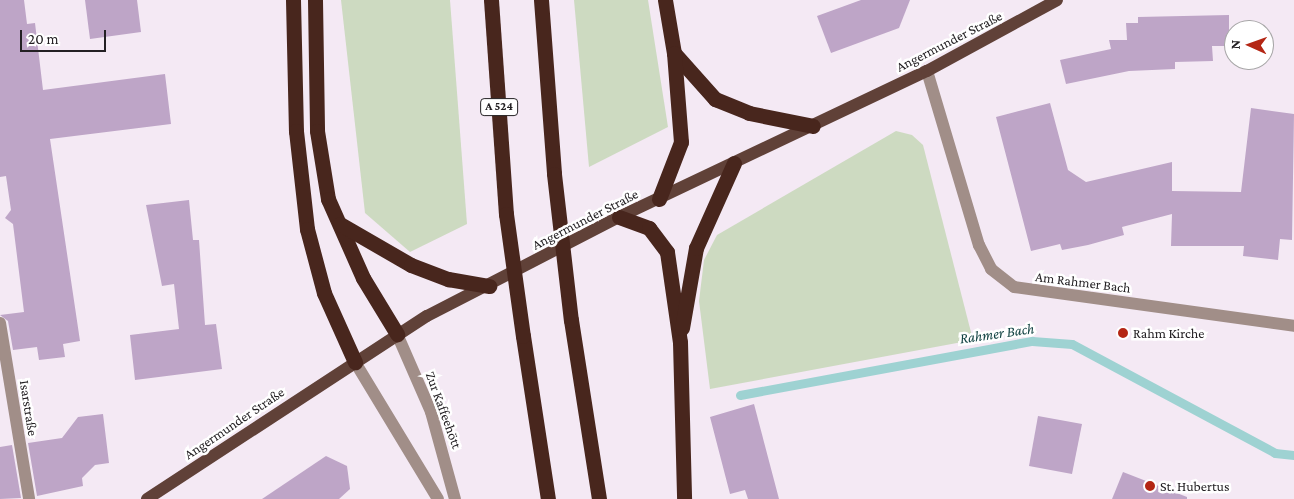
<!DOCTYPE html>
<html>
<head>
<meta charset="utf-8">
<style>
  body { margin:0 }
  #map { position:relative; width:1294px; height:499px; overflow:hidden; background:#f4e9f4; font-family:"Crimson Pro",serif }
  div>[style] { position:absolute }
  [style*='--x'] { left:calc(var(--x)*1px); top:calc(var(--y)*1px); width:calc(var(--w)*1px); rotate:calc(var(--a)*1deg) }
  .green>* { inset:0; background:#cddac1 }
  .stream>* { height:9px; margin:-4.5px; padding:0 4.5px; transform-origin:4.5px; border-radius:4.5px; background:#9ed2d2 }
  .building>* { inset:0; background:#bea5c7 }
  .minor>* { height:12px; margin:-6px; padding:0 6px; transform-origin:6px; border-radius:6px; background:#a18e88 }
  .major>* { height:12px; margin:-6px; padding:0 6px; transform-origin:6px; border-radius:6px; background:#604138 }
  .highway>* { height:15px; margin:-7.5px; padding:0 7.5px; transform-origin:7.5px; border-radius:7.5px; background:#48261d }
  .highway-bridge>* { height:15px; margin:-7.5px; padding:0 7.5px; transform-origin:7.5px; border-radius:7.5px; background:#48261d }
  .dots>* { width:14px; height:14px; translate:-50% -50%; box-sizing:border-box; border:2px solid #fff; border-radius:50% }
  span { translate:-50% -50%; white-space:nowrap; text-align:center; line-height:1.15; -webkit-text-stroke:5px #fff; paint-order:stroke }
  .shield-label span { padding:1px 4px; background:#fff; border:1px solid; border-radius:4px; -webkit-text-stroke-width:0 }
  .shield-label { font-size:12px; color:#232023; font-weight:700 }
  .street-label { font-size:14px; color:#232023 }
  .poi-label { font-size:14px; color:#232023 }
  .left { translate:0 -50%; text-align:left }
  .water-label { font-size:15px; color:#0f4040; font-style:italic }
  .north { position:absolute; left:1224px; top:20px; width:50px; height:50px; box-sizing:border-box; background:#fff; border:1px solid #a7a6a7; border-radius:50%; rotate:272deg; font-size:14px; font-weight:700; line-height:20px; text-align:center; color:#232023 }
  .north::after { content:''; display:block; margin:auto; width:18px; height:22px; background:#b42614; clip-path:polygon(50% 0,100% 100%,50% 72%,0 100%) }
  .scale { position:absolute; left:20px; top:30px; width:86px; height:22px; box-sizing:border-box; border:2px solid #232023; border-top:0; padding-left:6px; font-size:15px; line-height:18px; white-space:nowrap; color:#232023; -webkit-text-stroke:4px #fff; paint-order:stroke }
</style>
</head>
<body>
<div id="map">
  <div class="green">
    <div style="clip-path:polygon(341px 0,450px 0,467px 224px,410px 252px,365px 213px)"></div>
    <div style="clip-path:polygon(574px 0,648px 0,668px 127px,589px 167px)"></div>
    <div style="clip-path:polygon(896px 131px,912px 135px,923px 145px,973px 340px,710px 389px,699px 301px,704px 260px,717px 235px)"></div>
  </div>
  <div class="stream">
    <div style="--x:740;--y:395;--w:297;--a:-10.5"></div>
    <div style="--x:1032;--y:341;--w:40;--a:4.3"></div>
    <div style="--x:1072;--y:344;--w:230;--a:28.2"></div>
    <div style="--x:1275;--y:453;--w:19;--a:6"></div>
  </div>
  <div class="building">
    <div style="clip-path:polygon(0 0,24px 0,27px 24px,35px 23px,43px 90px,165px 74px,171px 124px,50px 139px,80px 341px,63px 344px,65px 357px,39px 360px,37px 347px,13px 350px,8px 321px,0 315px,24px 312px,13px 224px,5px 218px,11px 210px,6px 176px,0 177px)"></div>
    <div style="clip-path:polygon(85px 0,137px 0,141px 32px,90px 39px)"></div>
    <div style="clip-path:polygon(861px 0,910px 0,899px 28px,831px 53px,817px 16px)"></div>
    <div style="clip-path:polygon(1229px 15px,1229px 46px,1212px 46px,1213px 61px,1175px 62px,1175px 69px,1129px 71px,1066px 84px,1060px 60px,1111px 49px,1109px 40px,1127px 40px,1126px 23px,1138px 23px,1138px 17px)"></div>
    <div style="clip-path:polygon(1050px 103px,1068px 170px,1086px 182px,1172px 162px,1172px 191px,1241px 192px,1251px 108px,1294px 114px,1292px 240px,1280px 239px,1278px 260px,1243px 256px,1244px 246px,1171px 246px,1172px 214px,1122px 227px,1124px 235px,1088px 245px,1062px 250px,1060px 244px,1031px 251px,996px 117px)"></div>
    <div style="clip-path:polygon(189px 200px,193px 240px,199px 240px,205px 325px,216px 324px,222px 369px,135px 380px,130px 335px,179px 329px,174px 284px,162px 286px,146px 205px)"></div>
    <div style="clip-path:polygon(754px 404px,779px 499px,748px 499px,745px 490px,730px 494px,710px 417px)"></div>
    <div style="clip-path:polygon(103px 414px,109px 463px,95px 465px,82px 478px,83px 486px,37px 496px,28px 443px,62px 438px,78px 417px)"></div>
    <div style="clip-path:polygon(1038px 416px,1082px 424px,1072px 474px,1029px 466px)"></div>
    <div style="clip-path:polygon(12px 445px,21px 498px,0 499px,0 447px)"></div>
    <div style="clip-path:polygon(326px 456px,347px 466px,350px 489px,339px 499px,262px 499px)"></div>
    <div style="clip-path:polygon(1123px 472px,1187px 497px,1187px 499px,1112px 499px)"></div>
  </div>
  <div class="minor">
    <div style="--x:927;--y:71;--w:182;--a:73.4"></div>
    <div style="--x:979;--y:245;--w:27;--a:63"></div>
    <div style="--x:991;--y:269;--w:29;--a:38"></div>
    <div style="--x:1014;--y:287;--w:283;--a:7.9"></div>
    <div style="--x:0;--y:323;--w:178;--a:80.6"></div>
    <div style="--x:397;--y:334;--w:85;--a:66.4"></div>
    <div style="--x:431;--y:412;--w:90;--a:74.6"></div>
    <div style="--x:355;--y:362;--w:160;--a:58.8"></div>
  </div>
  <div class="major">
    <div style="--x:147;--y:499;--w:334;--a:-33.2"></div>
    <div style="--x:427;--y:316;--w:216;--a:-27.3"></div>
    <div style="--x:619;--y:217;--w:341;--a:-25.4"></div>
    <div style="--x:927;--y:71;--w:148;--a:-28.6"></div>
  </div>
  <div class="highway">
    <div style="--x:293;--y:0;--w:131;--a:88.7"></div>
    <div style="--x:296;--y:131;--w:99;--a:83.6"></div>
    <div style="--x:307;--y:229;--w:66;--a:75.1"></div>
    <div style="--x:324;--y:293;--w:76;--a:65.8"></div>
    <div style="--x:315;--y:0;--w:131;--a:89.1"></div>
    <div style="--x:317;--y:131;--w:69;--a:80.8"></div>
    <div style="--x:328;--y:199;--w:86;--a:66.1"></div>
    <div style="--x:363;--y:278;--w:66;--a:58.7"></div>
    <div style="--x:491;--y:0;--w:215;--a:86"></div>
    <div style="--x:541;--y:0;--w:174;--a:85.7"></div>
    <div style="--x:665;--y:0;--w:54;--a:80.4"></div>
    <div style="--x:674;--y:53;--w:62;--a:48.3"></div>
    <div style="--x:715;--y:99;--w:37;--a:22"></div>
    <div style="--x:749;--y:113;--w:65;--a:11.5"></div>
    <div style="--x:659;--y:199;--w:61;--a:-68.9"></div>
    <div style="--x:681;--y:142;--w:89;--a:-94.5"></div>
    <div style="--x:619;--y:217;--w:32;--a:20"></div>
    <div style="--x:649;--y:228;--w:30;--a:53"></div>
    <div style="--x:667;--y:252;--w:91;--a:81.8"></div>
    <div style="--x:680;--y:342;--w:157;--a:88.5"></div>
    <div style="--x:340;--y:224;--w:82;--a:30"></div>
    <div style="--x:411;--y:265;--w:40;--a:21"></div>
    <div style="--x:448;--y:279;--w:42;--a:9.7"></div>
    <div style="--x:571;--y:320;--w:181;--a:81.1"></div>
    <div style="--x:682;--y:328;--w:81;--a:-80.1"></div>
    <div style="--x:696;--y:248;--w:93;--a:-65.9"></div>
    <div style="--x:523;--y:336;--w:165;--a:81.3"></div>
  </div>
  <div class="highway-bridge">
    <div style="--x:554;--y:174;--w:147;--a:83.4"></div>
    <div style="--x:506;--y:214;--w:123;--a:82.1"></div>
  </div>
  <div class="dots">
    <div style="left:1123px;top:333px;background:#b42614"></div>
    <div style="left:1150px;top:486px;background:#b42614"></div>
  </div>
  <div class="shield-label">
    <span style="left:499px;top:107px">A 524</span>
  </div>
  <div class="street-label">
    <span style="left:949px;top:41px;rotate:-27deg">Angermunder Straße</span>
    <span style="left:585px;top:219px;rotate:-27deg">Angermunder Straße</span>
    <span style="left:1083px;top:282px;rotate:7deg">Am Rahmer Bach</span>
    <span style="left:29px;top:408px;rotate:81deg">Isarstraße</span>
    <span style="left:444px;top:410px;rotate:70deg">Zur Kaffeehött</span>
    <span style="left:234px;top:423px;rotate:-34deg">Angermunder Straße</span>
  </div>
  <div class="poi-label">
    <span class="left" style="left:1133px;top:333px">Rahm Kirche</span>
    <span class="left" style="left:1160px;top:486px">St. Hubertus</span>
  </div>
  <div class="water-label">
    <span style="left:997px;top:334px;rotate:-8deg">Rahmer Bach</span>
  </div>
  <div class="north">N</div>
  <div class="scale">20 m</div>
</div>
</body>
</html>
